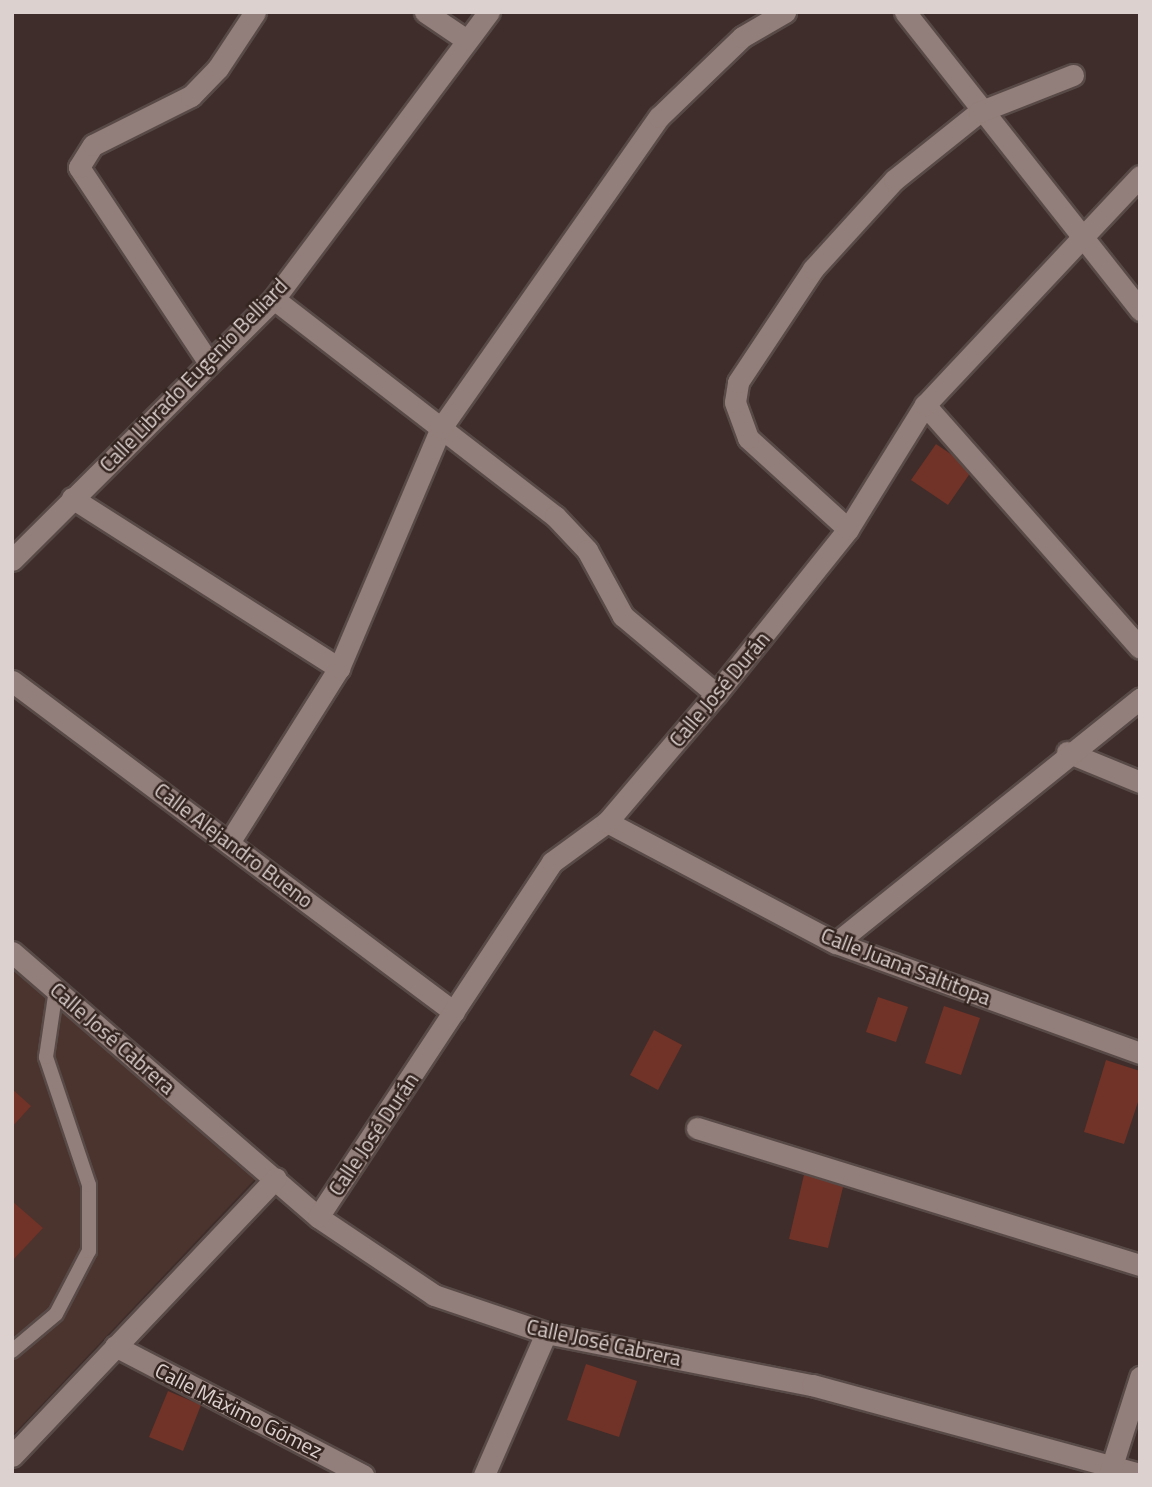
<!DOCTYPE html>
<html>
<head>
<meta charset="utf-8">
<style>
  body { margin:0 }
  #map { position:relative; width:1152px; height:1487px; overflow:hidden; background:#3e2d2a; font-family:"Titillium Web",sans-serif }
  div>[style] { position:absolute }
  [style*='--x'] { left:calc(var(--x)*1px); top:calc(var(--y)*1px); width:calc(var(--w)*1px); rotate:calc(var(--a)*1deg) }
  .built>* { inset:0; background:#4b332e }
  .building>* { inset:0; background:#713227 }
  .roads { filter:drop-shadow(2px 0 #584a47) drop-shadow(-2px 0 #584a47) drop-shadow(0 2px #584a47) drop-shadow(0 -2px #584a47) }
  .lane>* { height:14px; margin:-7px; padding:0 7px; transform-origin:7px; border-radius:7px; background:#927e7a }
  .street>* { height:21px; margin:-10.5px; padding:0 10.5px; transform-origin:10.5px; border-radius:10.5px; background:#927e7a }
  span { translate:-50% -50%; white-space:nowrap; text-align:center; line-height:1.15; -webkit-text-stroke:5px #342420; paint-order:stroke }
  .street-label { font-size:21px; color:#dcd1ce }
  .frame { position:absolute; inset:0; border:14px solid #dcd1ce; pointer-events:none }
</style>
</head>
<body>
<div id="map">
  <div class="built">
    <div style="clip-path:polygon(12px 965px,256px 1178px,12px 1436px)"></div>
  </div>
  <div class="building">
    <div style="clip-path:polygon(936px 444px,973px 469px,948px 505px,911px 480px)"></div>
    <div style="clip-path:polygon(878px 997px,908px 1007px,896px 1042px,866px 1032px)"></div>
    <div style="clip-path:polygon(944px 1006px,980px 1018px,961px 1075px,925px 1063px)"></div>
    <div style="clip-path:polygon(654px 1030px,682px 1045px,658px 1090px,630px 1075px)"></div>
    <div style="clip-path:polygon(1106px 1060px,1140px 1071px,1140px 1096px,1124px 1144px,1084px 1132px)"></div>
    <div style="clip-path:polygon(12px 1089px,31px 1106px,12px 1127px)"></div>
    <div style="clip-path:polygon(806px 1166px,846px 1175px,828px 1248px,789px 1239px)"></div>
    <div style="clip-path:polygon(12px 1201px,43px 1228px,12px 1261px)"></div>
    <div style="clip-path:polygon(586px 1364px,637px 1381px,619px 1437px,567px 1420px)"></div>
    <div style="clip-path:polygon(168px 1391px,201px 1405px,183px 1451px,149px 1437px)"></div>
  </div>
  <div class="roads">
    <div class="lane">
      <div style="--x:12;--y:1351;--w:57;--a:-40.1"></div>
      <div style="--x:56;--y:1314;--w:71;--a:-62.4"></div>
      <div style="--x:89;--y:1251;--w:66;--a:-90"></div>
      <div style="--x:89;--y:1185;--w:135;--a:-108.6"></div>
      <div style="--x:46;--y:1057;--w:69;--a:-81.6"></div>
    </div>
    <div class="street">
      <div style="--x:425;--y:12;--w:48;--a:34"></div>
      <div style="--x:905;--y:12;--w:380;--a:51.7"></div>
      <div style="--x:274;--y:299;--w:355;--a:37.7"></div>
      <div style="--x:555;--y:516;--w:47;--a:46.7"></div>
      <div style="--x:587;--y:550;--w:75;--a:61.4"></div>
      <div style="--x:623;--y:616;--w:121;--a:40"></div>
      <div style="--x:209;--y:363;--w:235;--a:-123.6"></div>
      <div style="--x:79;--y:167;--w:26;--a:-58"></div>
      <div style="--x:93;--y:145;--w:110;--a:-26.6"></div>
      <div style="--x:191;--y:96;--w:39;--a:-46"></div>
      <div style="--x:218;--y:68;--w:67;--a:-56.5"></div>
      <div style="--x:925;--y:405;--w:324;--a:48.5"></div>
      <div style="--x:72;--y:498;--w:317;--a:32.5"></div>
      <div style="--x:848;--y:529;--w:135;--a:-137.7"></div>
      <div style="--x:748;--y:438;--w:38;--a:-110"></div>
      <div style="--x:735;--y:402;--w:20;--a:-81"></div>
      <div style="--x:738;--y:382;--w:136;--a:-56.4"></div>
      <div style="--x:813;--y:269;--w:120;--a:-47.7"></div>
      <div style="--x:894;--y:180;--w:109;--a:-38.7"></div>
      <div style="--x:979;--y:112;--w:101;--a:-21.5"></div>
      <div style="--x:12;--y:560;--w:370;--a:-44.9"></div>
      <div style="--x:274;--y:299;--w:359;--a:-53.2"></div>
      <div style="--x:12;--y:681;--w:552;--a:36.83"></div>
      <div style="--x:1067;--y:752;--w:79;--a:22.3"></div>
      <div style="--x:607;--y:822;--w:259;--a:27.9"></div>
      <div style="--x:836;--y:943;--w:323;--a:19.9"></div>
      <div style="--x:230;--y:841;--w:204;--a:-57.8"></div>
      <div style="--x:339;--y:668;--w:261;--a:-67"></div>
      <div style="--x:441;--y:428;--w:380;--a:-55"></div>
      <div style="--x:659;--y:117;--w:115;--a:-43.9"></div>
      <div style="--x:742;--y:37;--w:50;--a:-30.2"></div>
      <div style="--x:836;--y:943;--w:390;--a:-38.8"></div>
      <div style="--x:12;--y:952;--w:405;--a:40.9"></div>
      <div style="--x:318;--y:1217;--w:140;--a:33.9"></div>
      <div style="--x:434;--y:1295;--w:118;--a:18.7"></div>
      <div style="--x:546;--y:1333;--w:271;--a:11.1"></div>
      <div style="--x:812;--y:1385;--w:340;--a:15.2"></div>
      <div style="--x:697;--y:1128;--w:464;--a:17.2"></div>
      <div style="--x:318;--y:1217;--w:425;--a:-56.6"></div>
      <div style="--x:552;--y:862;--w:68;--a:-36"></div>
      <div style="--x:607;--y:822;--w:168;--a:-49.6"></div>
      <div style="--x:716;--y:694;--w:211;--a:-51.3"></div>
      <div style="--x:848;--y:529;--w:146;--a:-58.2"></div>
      <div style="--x:925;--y:405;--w:314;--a:-46.8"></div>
      <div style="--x:115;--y:1346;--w:280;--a:27.5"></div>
      <div style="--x:12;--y:1456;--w:383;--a:-46.5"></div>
      <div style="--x:484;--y:1475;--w:155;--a:-66.4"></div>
      <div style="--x:1109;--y:1475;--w:103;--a:-72.4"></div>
    </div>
  </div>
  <div class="street-label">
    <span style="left:193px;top:375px;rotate:-46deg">Calle Librado Eugenio Belliard</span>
    <span style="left:719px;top:689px;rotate:-50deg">Calle José Durán</span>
    <span style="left:234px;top:845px;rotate:37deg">Calle Alejandro Bueno</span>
    <span style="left:906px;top:966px;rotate:21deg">Calle Juana Saltitopa</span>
    <span style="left:113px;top:1038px;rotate:41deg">Calle José Cabrera</span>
    <span style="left:373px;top:1134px;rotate:-56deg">Calle José Durán</span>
    <span style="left:604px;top:1342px;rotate:12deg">Calle José Cabrera</span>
    <span style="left:239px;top:1410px;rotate:27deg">Calle Máximo Gómez</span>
  </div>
  <div class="frame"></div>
</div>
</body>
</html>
